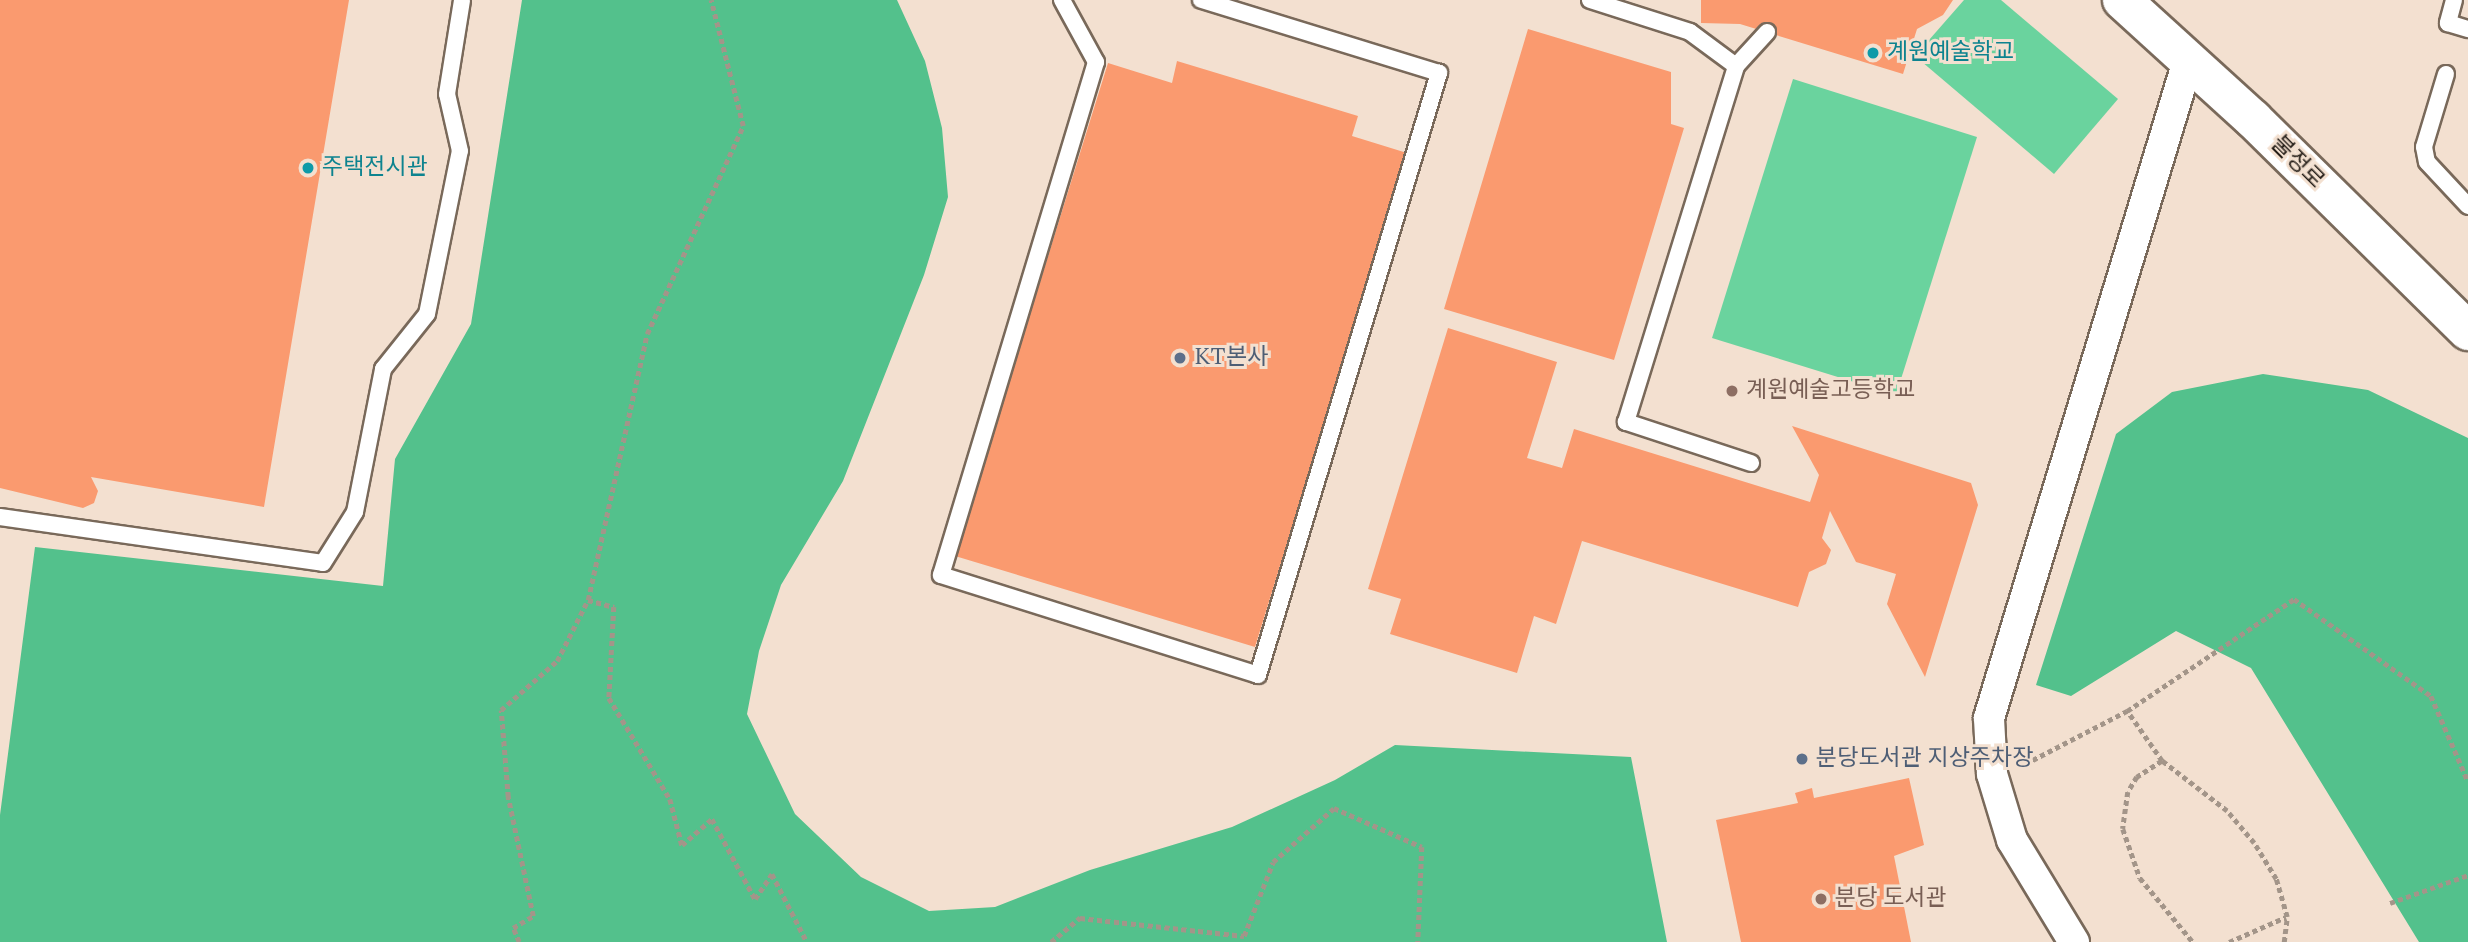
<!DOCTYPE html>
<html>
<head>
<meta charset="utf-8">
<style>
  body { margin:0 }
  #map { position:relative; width:2468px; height:942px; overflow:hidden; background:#f3e0d0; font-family:Spectral,"Noto Sans KR",serif }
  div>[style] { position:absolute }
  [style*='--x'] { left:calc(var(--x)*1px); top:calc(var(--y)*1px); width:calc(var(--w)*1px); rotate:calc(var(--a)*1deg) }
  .green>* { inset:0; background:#6ad39e }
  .forest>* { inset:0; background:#53c18c }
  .building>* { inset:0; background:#fa9a6f }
  .path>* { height:4.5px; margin-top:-2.25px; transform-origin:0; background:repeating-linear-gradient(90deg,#a39589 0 5px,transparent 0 8.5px) }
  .roads { filter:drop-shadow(2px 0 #79695a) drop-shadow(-2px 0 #79695a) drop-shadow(0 2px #79695a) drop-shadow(0 -2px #79695a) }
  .lane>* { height:16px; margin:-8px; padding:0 8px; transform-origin:8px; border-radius:8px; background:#fff }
  .street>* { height:30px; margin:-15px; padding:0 15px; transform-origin:15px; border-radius:15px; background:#fff }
  .secondary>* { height:38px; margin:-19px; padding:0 19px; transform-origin:19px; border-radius:19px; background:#fff }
  .dots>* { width:19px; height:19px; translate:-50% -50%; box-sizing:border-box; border:4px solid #f3e0d0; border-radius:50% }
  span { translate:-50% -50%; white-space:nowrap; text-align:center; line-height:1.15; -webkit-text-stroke:6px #f3e0d0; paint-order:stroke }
  .culture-label { font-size:23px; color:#0d838f }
  .left { translate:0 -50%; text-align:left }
  .street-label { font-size:23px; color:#241d17 }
  .service-label { font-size:23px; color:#4e5e75 }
  .education-label { font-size:23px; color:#785e54 }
</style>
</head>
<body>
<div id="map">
  <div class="green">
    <div style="clip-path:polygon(1964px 0,2001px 0,2118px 99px,2054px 174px,1915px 56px)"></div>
    <div style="clip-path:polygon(1793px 79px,1977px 137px,1896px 395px,1712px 338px)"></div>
  </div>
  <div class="forest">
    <div style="clip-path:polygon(522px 0,897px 0,925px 61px,942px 128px,948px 197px,924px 275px,843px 481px,781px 585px,759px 651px,747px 714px,795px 814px,861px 877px,929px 911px,995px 907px,1090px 870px,1232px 827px,1335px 780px,1395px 745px,1631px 757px,1667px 942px,0 942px,0 815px,35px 547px,383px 586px,395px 459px,471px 324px)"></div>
    <div style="clip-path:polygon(2263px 374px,2368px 390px,2468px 438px,2468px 942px,2419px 942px,2251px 668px,2176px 631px,2071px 696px,2036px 685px,2116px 434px,2172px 392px)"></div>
  </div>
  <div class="building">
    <div style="clip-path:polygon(0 0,349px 0,264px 507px,91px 477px,98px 491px,94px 503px,83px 508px,0 488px)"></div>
    <div style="clip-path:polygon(1701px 0,1953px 0,1943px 15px,1917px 29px,1903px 74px,1740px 24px,1701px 23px)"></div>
    <div style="clip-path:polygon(1528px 29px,1671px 72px,1671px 124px,1684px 128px,1614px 360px,1444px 309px)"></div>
    <div style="clip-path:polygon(1177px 61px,1358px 116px,1352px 136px,1407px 153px,1255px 647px,955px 556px,1108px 63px,1172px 83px)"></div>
    <div style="clip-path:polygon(1448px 328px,1557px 362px,1527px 458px,1562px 468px,1574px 429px,1810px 502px,1819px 475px,1792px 426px,1971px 483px,1978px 505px,1925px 677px,1887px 604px,1896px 574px,1856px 562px,1830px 511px,1822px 538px,1831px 550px,1826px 564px,1809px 572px,1798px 607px,1582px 541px,1556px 624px,1534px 616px,1517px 673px,1390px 634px,1401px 599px,1368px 589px)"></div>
    <div style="clip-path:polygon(1909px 778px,1924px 845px,1894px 856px,1911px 942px,1741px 942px,1716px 820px,1798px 803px,1795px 793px,1812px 788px,1814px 798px)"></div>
  </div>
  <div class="path">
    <div style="--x:588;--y:600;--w:272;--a:-77.5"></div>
    <div style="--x:647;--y:334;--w:229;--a:-65.2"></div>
    <div style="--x:743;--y:126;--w:130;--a:-104.3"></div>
    <div style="--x:2162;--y:761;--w:30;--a:147"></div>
    <div style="--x:2137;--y:777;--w:17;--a:121"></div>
    <div style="--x:2128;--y:792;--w:37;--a:98"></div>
    <div style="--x:2123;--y:829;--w:52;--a:70.9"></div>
    <div style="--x:2140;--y:878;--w:83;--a:50.4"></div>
    <div style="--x:2025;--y:764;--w:115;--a:-27.5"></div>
    <div style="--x:2390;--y:903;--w:83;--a:-19.7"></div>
    <div style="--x:519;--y:942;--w:15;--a:-113"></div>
    <div style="--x:513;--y:928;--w:23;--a:-31"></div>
    <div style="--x:533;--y:916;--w:122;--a:-101.9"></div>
    <div style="--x:508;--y:797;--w:87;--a:-94.6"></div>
    <div style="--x:501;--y:710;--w:74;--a:-41.2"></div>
    <div style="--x:557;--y:661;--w:68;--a:-63.1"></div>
    <div style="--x:588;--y:600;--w:27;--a:15"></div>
    <div style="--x:614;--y:607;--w:91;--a:93.1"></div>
    <div style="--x:609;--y:698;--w:118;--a:58.9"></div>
    <div style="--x:670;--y:799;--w:48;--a:75.4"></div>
    <div style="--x:682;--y:845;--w:40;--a:-41"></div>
    <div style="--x:712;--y:819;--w:91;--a:61.7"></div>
    <div style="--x:755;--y:899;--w:30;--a:-56"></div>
    <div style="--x:772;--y:874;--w:76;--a:62.8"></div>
    <div style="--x:1051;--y:942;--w:38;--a:-40"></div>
    <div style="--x:1080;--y:918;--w:165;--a:6.3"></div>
    <div style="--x:1244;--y:936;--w:79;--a:-68.6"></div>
    <div style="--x:1273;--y:862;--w:81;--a:-41.5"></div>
    <div style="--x:1334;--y:808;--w:96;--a:23.9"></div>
    <div style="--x:1422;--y:847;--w:95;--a:92.4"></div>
    <div style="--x:2229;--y:942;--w:62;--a:-23.7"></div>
    <div style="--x:2284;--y:942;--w:25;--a:-83"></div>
    <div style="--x:2287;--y:917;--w:40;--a:-106"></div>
    <div style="--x:2276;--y:879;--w:42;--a:-121.4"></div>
    <div style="--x:2254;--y:843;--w:42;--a:-130.2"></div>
    <div style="--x:2227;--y:811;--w:82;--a:-142.4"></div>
    <div style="--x:2162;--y:761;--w:61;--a:-125"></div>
    <div style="--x:2127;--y:711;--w:201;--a:-33.8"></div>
    <div style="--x:2294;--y:599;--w:168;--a:35.3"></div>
    <div style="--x:2431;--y:696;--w:93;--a:66.5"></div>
  </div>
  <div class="roads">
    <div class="lane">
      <div style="--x:1062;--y:0;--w:71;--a:61.3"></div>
      <div style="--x:1096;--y:62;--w:536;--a:106.81"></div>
      <div style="--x:941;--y:575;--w:332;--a:17.5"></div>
      <div style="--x:1258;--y:675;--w:629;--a:-73.27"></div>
      <div style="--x:1439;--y:73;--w:249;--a:-162.9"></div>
      <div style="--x:1590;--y:0;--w:105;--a:17.7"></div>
      <div style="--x:1690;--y:32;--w:57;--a:36.5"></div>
      <div style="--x:2454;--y:0;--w:24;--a:105"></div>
      <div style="--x:2448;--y:23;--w:21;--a:17"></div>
      <div style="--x:2446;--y:74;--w:76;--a:106.8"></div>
      <div style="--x:2424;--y:147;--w:15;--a:79"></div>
      <div style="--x:2427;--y:162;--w:60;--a:47"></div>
      <div style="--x:1751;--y:463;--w:132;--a:-161.8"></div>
      <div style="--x:1626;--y:422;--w:373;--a:-72.8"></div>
      <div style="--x:1736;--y:66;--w:46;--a:-47.6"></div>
      <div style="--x:0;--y:517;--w:326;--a:8.1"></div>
      <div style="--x:323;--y:563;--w:60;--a:-57.9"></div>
      <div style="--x:355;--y:512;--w:146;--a:-78.9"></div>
      <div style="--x:383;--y:369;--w:70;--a:-51.3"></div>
      <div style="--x:427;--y:314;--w:166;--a:-78.6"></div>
      <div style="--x:460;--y:151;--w:58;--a:-102.8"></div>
      <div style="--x:447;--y:94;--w:95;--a:-80.9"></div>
    </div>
    <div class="street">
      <div style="--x:2074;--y:942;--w:119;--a:-121.3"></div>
      <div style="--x:2012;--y:840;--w:69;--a:-106.9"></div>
      <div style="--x:1992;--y:774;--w:56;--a:-93.1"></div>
      <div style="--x:1989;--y:718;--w:686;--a:-73.15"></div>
    </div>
    <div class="secondary">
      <div style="--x:2122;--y:0;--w:177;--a:42.3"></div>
      <div style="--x:2253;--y:119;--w:302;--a:44.6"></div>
    </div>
  </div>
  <div class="dots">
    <div style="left:1873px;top:53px;background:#0f9aa8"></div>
    <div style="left:308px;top:168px;background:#0f9aa8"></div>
    <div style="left:1180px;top:358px;background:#5c6f8a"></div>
    <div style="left:1732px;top:391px;background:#8d6e63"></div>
    <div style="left:1802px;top:759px;background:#5c6f8a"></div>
    <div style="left:1821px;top:899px;background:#8d6e63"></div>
  </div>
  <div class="culture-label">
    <span class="left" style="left:1887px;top:53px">계원예술학교</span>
    <span class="left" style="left:322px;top:168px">주택전시관</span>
  </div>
  <div class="street-label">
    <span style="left:2297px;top:163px;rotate:45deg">불정로</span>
  </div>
  <div class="service-label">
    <span class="left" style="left:1194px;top:358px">KT본사</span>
    <span class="left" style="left:1816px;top:759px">분당도서관 지상주차장</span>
  </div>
  <div class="education-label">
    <span class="left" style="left:1746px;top:391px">계원예술고등학교</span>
    <span class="left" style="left:1835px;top:899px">분당 도서관</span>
  </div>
</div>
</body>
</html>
